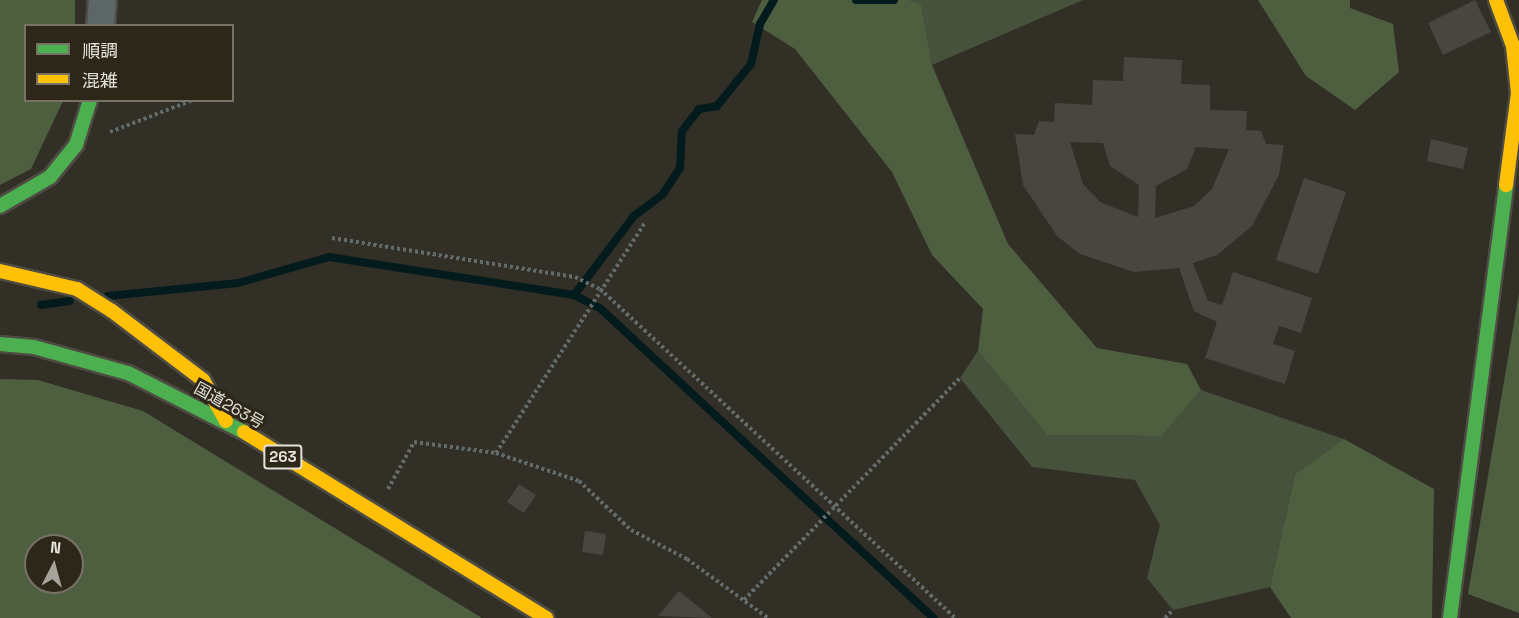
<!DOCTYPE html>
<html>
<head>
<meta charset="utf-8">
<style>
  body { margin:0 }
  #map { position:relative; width:1519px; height:618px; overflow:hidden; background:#322f26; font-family:"Space Grotesk","Noto Sans JP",sans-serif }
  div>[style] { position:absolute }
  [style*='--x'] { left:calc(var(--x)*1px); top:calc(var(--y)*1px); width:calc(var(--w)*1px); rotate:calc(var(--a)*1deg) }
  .green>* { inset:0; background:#46523c }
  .forest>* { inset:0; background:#4e5f40 }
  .stream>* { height:8px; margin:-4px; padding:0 4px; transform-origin:4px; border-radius:4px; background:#041b1e }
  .building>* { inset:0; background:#48463f }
  .path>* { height:4px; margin-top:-2px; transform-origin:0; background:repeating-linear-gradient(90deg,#646b6b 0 3px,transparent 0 6px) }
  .roads { filter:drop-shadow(2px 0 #4e4b43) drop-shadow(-2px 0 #4e4b43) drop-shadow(0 2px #4e4b43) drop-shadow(0 -2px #4e4b43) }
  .street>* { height:27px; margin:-13.5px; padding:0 13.5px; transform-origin:13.5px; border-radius:13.5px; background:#5c6667 }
  .fast>* { height:14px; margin:-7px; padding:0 7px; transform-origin:7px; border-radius:7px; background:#4caf50 }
  .slow>* { height:14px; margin:-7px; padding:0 7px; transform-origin:7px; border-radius:7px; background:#ffc107 }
  span { translate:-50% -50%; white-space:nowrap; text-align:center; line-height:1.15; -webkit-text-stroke:6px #2c2719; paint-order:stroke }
  .shield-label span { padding:2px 4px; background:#2c2719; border:2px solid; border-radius:4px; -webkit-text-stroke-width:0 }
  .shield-label { font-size:15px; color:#e4e2d9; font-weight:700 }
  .street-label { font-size:16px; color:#e4e2d9 }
  .legend { position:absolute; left:24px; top:24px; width:210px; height:78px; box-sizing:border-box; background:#2c2719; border:2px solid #767266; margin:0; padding:8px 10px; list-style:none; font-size:18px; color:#e4e2d9 }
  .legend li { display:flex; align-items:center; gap:12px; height:30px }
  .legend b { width:30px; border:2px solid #767266 }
  .north { position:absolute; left:24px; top:534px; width:60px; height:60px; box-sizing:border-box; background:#2c2719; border:2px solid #767266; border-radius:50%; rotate:6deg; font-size:16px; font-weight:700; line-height:24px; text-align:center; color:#e4e2d9 }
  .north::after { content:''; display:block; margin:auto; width:21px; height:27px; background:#a6a39a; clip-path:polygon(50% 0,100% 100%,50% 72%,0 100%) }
</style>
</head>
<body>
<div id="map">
  <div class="green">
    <div style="clip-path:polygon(909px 0,1083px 0,932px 65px,921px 6px)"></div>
    <div style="clip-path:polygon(978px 351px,1047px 435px,1162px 436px,1201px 390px,1344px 439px,1295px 474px,1270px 587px,1173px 610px,1147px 578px,1160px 525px,1135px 480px,1032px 467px,960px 378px)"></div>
  </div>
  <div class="forest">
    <div style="clip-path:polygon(0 0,75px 0,75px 25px,26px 26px,26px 100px,63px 101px,31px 169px,0 185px)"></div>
    <div style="clip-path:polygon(762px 0,909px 0,921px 5px,932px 65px,1008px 244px,1097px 348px,1187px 364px,1201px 390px,1162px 436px,1047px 435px,978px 351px,983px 309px,932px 255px,892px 172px,795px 49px,752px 22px)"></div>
    <div style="clip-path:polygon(1258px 0,1350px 0,1350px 8px,1393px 24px,1399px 72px,1355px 110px,1306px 76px)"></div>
    <div style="clip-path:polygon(1519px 293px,1519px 613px,1468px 594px)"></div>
    <div style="clip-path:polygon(evenodd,0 379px,38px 380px,143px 411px,482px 618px,0 618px,0 379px,36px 546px,72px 546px,72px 582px,36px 582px,36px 546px)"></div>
    <div style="clip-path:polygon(1344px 439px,1434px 489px,1432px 618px,1291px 618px,1270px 587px,1295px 474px)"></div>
  </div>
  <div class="stream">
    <div style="--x:856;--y:0;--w:38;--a:0"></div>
    <div style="--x:574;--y:295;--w:99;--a:-52.8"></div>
    <div style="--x:634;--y:216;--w:36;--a:-37"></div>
    <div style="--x:663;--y:194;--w:31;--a:-57"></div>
    <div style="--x:680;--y:168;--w:37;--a:-87"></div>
    <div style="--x:682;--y:131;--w:28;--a:-52"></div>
    <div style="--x:699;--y:109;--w:18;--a:-9"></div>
    <div style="--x:717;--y:106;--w:54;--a:-51"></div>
    <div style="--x:751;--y:64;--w:41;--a:-77.3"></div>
    <div style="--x:760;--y:24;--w:28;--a:-60"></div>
    <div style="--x:108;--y:296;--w:131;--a:-5.7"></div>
    <div style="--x:238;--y:283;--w:95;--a:-15.9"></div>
    <div style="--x:329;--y:257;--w:248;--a:8.8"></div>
    <div style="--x:574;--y:295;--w:30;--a:27"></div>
    <div style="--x:601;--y:309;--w:454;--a:42.9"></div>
    <div style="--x:41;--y:305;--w:29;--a:-8"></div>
  </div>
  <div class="building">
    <div style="clip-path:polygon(1475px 0,1491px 32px,1443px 55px,1428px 23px)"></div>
    <div style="clip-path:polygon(evenodd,1124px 57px,1182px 60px,1181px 84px,1210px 85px,1210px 110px,1247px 111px,1246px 130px,1261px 131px,1266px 144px,1284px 145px,1279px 175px,1252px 226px,1217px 255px,1193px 263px,1208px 301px,1222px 305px,1233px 272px,1312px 298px,1301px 333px,1279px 326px,1273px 344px,1295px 351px,1285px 384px,1205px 358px,1217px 322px,1194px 311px,1179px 268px,1134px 272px,1080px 254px,1057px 236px,1023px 185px,1015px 134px,1034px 135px,1039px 121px,1054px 122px,1055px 103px,1092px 105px,1093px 80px,1123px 81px,1124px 57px,1070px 142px,1103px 143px,1110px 166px,1139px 185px,1138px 217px,1100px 202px,1083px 184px,1070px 142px,1124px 57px,1196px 147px,1229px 149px,1212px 189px,1194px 206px,1155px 218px,1156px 186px,1187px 169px,1196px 147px)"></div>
    <div style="clip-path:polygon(1431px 139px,1468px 148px,1463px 169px,1427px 161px)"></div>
    <div style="clip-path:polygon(1304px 178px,1346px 192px,1318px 274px,1276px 260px)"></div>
    <div style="clip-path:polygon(519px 484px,536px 495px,524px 513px,507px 502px)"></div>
    <div style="clip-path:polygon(585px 531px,606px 534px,603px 555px,582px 552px)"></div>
    <div style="clip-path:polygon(679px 591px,712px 618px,658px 616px)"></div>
  </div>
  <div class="path">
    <div style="--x:110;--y:132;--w:89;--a:-21.1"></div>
    <div style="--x:332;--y:238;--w:246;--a:9.1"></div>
    <div style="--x:575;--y:277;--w:28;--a:26"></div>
    <div style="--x:600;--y:289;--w:484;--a:42.8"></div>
    <div style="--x:496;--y:453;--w:273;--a:-57.1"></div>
    <div style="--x:388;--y:489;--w:54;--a:-61"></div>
    <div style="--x:414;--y:442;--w:83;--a:7.6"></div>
    <div style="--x:496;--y:453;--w:88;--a:18.6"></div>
    <div style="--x:579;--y:481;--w:71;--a:43.3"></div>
    <div style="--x:631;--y:530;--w:63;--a:27.4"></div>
    <div style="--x:687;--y:559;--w:100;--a:36.1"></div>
    <div style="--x:744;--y:600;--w:310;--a:-45.8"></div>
    <div style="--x:1165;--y:618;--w:11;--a:-45"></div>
  </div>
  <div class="roads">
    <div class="street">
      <div style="--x:100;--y:26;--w:26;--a:-86"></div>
    </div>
    <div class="fast">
      <div style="--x:0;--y:206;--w:58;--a:-30.1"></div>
      <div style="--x:50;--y:177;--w:41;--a:-50.9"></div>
      <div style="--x:76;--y:145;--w:47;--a:-72.7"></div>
      <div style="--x:0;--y:344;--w:34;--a:5"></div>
      <div style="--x:34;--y:347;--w:98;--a:15.5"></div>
      <div style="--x:128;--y:373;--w:130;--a:27"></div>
      <div style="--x:1450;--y:618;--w:437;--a:-82.6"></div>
    </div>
    <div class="slow">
      <div style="--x:1496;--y:0;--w:49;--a:69.7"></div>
      <div style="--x:1513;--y:46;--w:47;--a:83.9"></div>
      <div style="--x:1518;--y:93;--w:93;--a:97.4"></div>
      <div style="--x:0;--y:271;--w:79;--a:13.2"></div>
      <div style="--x:77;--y:289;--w:41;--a:32.2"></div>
      <div style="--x:112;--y:311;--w:114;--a:37.2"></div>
      <div style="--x:203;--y:380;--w:47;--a:60.7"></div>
      <div style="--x:244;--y:432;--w:355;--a:31.6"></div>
    </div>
  </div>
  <div class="shield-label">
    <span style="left:283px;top:457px">263</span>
  </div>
  <div class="street-label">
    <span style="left:229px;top:406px;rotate:29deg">国道263号</span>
  </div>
  <ul class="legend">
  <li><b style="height:8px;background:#4caf50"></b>順調</li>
  <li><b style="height:8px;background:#ffc107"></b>混雑</li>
  </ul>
  <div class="north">N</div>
</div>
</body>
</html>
